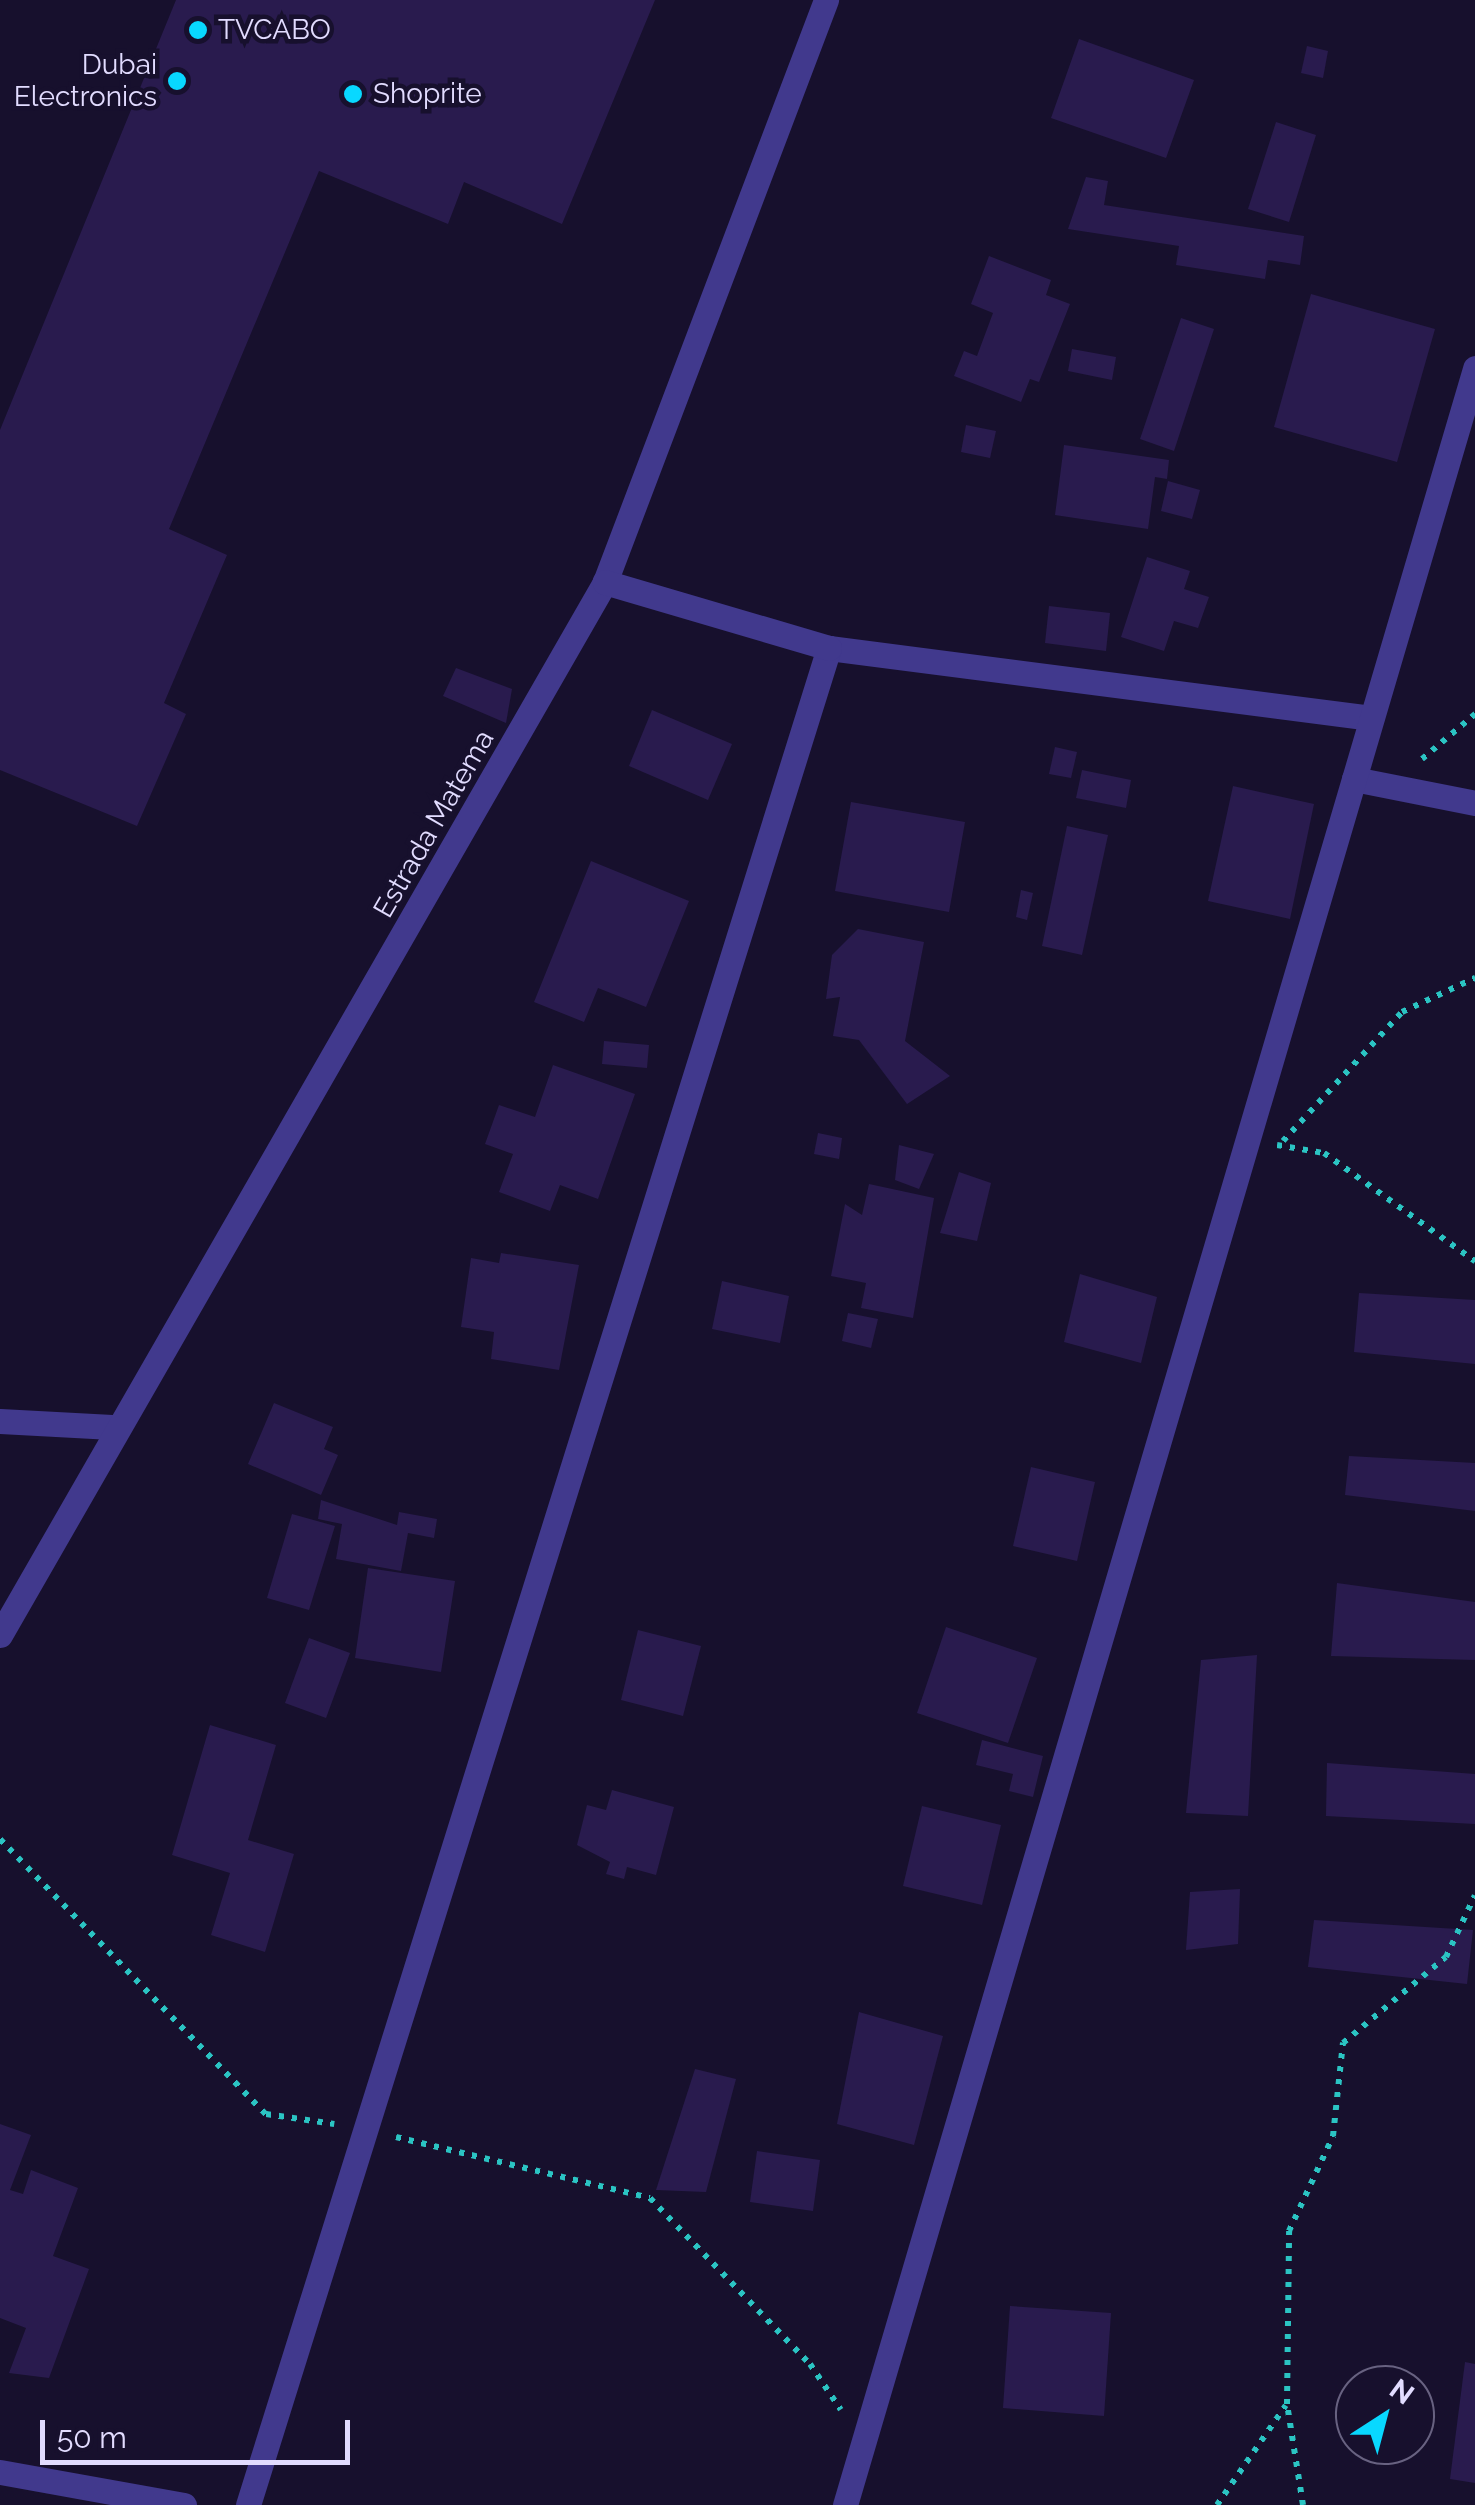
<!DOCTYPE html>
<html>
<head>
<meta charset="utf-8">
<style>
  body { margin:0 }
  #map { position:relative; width:1475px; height:2505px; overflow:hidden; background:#17102d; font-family:Raleway,sans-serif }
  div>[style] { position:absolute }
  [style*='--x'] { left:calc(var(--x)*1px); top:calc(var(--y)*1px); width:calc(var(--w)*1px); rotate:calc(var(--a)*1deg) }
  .building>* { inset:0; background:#291b4e }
  .path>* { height:6px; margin-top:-3px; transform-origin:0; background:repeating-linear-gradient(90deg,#2bc4c3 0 5px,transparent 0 13px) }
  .minor>* { height:25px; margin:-12.5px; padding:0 12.5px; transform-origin:12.5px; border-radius:12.5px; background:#41398d }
  .dots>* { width:28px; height:28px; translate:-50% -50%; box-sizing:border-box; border:5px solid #17102d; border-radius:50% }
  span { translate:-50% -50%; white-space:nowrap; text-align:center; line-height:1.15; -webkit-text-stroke:9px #17102d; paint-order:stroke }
  .poi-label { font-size:28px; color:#e2dcff }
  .left { translate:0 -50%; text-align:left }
  .right { translate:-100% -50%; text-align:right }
  .street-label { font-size:28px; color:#e2dcff }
  .north { position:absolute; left:1335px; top:2365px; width:100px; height:100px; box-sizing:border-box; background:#17102d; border:2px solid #686281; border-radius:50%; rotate:36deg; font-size:28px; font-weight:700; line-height:40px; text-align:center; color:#e2dcff }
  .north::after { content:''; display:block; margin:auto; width:35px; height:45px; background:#08d8ff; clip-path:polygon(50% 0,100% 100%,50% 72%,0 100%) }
  .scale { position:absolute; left:40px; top:2420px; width:310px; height:45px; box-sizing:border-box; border:5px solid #e2dcff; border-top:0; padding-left:12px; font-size:30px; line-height:35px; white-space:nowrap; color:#e2dcff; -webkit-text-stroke:8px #17102d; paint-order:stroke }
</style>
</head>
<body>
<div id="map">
  <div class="building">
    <div style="clip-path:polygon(176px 0,655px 0,562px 224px,464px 182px,448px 224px,319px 171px,169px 529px,227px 555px,164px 703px,186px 714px,137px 826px,0 770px,0 430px)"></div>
    <div style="clip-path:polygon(1079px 39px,1194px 80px,1166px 158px,1051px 118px)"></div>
    <div style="clip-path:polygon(1307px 46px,1328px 51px,1323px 78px,1301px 73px)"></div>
    <div style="clip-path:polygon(1276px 122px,1316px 135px,1289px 222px,1248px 209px)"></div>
    <div style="clip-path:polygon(1086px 177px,1108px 181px,1104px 205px,1304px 236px,1300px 265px,1268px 260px,1265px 279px,1176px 265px,1179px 246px,1068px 229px)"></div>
    <div style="clip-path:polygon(989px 256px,1051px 280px,1046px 295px,1070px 304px,1039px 382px,1030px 379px,1021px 402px,954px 376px,964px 351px,977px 356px,993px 313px,971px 304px)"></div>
    <div style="clip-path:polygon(1311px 294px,1435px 329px,1397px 462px,1274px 427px)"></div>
    <div style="clip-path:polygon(1181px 318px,1214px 329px,1174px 451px,1140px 439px)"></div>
    <div style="clip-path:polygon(1072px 349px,1116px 357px,1112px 380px,1068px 371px)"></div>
    <div style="clip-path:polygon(966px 425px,996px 431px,990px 458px,961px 452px)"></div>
    <div style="clip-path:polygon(1064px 445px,1169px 460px,1167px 479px,1155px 477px,1148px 529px,1055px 515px)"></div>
    <div style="clip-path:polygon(1168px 481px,1200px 490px,1192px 519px,1161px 511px)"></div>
    <div style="clip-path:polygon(1147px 557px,1190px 571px,1184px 589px,1209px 597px,1198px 628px,1174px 621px,1164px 651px,1121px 637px)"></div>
    <div style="clip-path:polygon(1049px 606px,1110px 613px,1106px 651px,1045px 643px)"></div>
    <div style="clip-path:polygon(456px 668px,512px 689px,506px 723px,443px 696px)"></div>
    <div style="clip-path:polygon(652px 710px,732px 744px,708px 800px,629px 766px)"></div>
    <div style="clip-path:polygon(1055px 747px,1077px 752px,1071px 778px,1049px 774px)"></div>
    <div style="clip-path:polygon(1082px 770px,1131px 780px,1126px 808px,1076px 798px)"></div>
    <div style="clip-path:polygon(1233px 786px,1314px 804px,1290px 919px,1208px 901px)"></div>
    <div style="clip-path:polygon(851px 802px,965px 822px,949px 912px,835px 891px)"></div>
    <div style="clip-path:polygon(1067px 826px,1108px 835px,1082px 955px,1042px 946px)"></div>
    <div style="clip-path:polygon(591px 861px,689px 901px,646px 1007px,598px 988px,584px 1022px,534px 1002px)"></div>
    <div style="clip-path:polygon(1021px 890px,1033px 893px,1027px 920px,1016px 917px)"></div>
    <div style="clip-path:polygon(858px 929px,924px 942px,905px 1041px,950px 1076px,907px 1104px,859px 1040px,833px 1036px,840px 997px,826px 999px,832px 955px)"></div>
    <div style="clip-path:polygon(604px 1041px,649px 1045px,647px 1068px,602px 1064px)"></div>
    <div style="clip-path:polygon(553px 1065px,635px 1094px,598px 1199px,560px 1185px,550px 1211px,499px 1192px,513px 1154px,485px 1144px,499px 1105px,535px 1117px)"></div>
    <div style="clip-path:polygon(818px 1133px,842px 1138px,839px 1159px,814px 1154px)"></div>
    <div style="clip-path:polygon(899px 1145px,934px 1154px,919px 1189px,895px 1180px)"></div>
    <div style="clip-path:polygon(959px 1172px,991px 1183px,977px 1241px,940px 1233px)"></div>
    <div style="clip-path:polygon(869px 1184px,934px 1198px,913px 1318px,861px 1308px,866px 1283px,831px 1276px,845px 1204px,862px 1215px)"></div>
    <div style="clip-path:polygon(501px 1253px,579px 1265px,559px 1370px,491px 1359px,494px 1332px,461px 1327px,471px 1258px,499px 1263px)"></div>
    <div style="clip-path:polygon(1080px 1274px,1157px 1297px,1141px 1363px,1064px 1342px)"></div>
    <div style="clip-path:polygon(722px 1281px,789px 1296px,780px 1343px,712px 1329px)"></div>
    <div style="clip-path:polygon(1359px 1293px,1475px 1300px,1475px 1364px,1354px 1352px)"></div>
    <div style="clip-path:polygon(848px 1313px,878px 1319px,871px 1348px,842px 1341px)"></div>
    <div style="clip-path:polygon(274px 1403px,333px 1427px,324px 1449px,338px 1455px,321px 1495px,248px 1464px)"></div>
    <div style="clip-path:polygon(1349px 1456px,1475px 1463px,1475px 1511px,1345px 1495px)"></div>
    <div style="clip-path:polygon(1031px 1467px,1095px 1482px,1077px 1561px,1013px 1546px)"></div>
    <div style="clip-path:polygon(321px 1500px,397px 1525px,399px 1512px,437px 1519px,434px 1538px,408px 1533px,401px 1571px,336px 1559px,342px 1524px,318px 1519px)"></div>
    <div style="clip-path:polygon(292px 1514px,335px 1526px,309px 1610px,267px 1598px)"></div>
    <div style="clip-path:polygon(368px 1568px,455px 1581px,441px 1672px,355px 1658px)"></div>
    <div style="clip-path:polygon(1337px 1583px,1475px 1602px,1475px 1660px,1331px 1656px)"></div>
    <div style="clip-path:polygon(946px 1627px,1037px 1658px,1008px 1743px,917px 1713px)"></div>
    <div style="clip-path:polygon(638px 1630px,701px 1646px,683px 1716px,621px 1700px)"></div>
    <div style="clip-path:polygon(309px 1638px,350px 1653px,326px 1718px,285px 1703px)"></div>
    <div style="clip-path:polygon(1257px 1655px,1248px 1816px,1186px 1813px,1201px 1660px)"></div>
    <div style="clip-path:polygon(210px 1725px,276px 1745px,248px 1840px,294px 1854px,265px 1952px,211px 1935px,230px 1873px,172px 1855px)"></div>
    <div style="clip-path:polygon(982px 1740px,1043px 1756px,1033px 1797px,1009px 1791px,1013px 1774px,976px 1765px)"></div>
    <div style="clip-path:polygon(1327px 1763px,1475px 1774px,1475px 1824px,1326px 1816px)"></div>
    <div style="clip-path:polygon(612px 1790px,674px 1807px,656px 1875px,627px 1867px,624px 1879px,606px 1874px,610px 1862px,577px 1845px,587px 1805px,606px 1810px)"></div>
    <div style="clip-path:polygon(922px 1806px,1001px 1825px,982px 1905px,903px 1886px)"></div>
    <div style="clip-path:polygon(1240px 1889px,1238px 1944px,1186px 1950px,1190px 1892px)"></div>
    <div style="clip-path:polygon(1314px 1920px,1473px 1930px,1467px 1984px,1308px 1967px)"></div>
    <div style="clip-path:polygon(859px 2012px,943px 2036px,914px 2145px,837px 2124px)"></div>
    <div style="clip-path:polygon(695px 2069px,736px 2079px,706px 2192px,656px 2190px)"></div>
    <div style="clip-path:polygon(0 2124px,31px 2135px,10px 2190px,23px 2194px,31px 2170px,78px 2188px,53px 2256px,89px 2269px,49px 2378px,9px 2373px,26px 2328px,0 2318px)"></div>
    <div style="clip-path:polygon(757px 2151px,820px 2160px,813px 2211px,750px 2202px)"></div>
    <div style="clip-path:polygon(1010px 2306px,1111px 2313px,1104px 2416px,1003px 2408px)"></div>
    <div style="clip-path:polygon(1465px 2362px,1475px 2364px,1475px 2483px,1450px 2479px)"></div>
  </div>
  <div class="path">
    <div style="--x:1422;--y:759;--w:70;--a:-40.3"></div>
    <div style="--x:1283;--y:1141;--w:176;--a:-47.3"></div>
    <div style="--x:1402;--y:1012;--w:81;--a:-25"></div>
    <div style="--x:1277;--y:1145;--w:48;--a:9.7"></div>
    <div style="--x:1324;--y:1153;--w:186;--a:35.6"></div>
    <div style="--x:0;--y:1839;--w:383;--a:46"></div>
    <div style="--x:266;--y:2114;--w:69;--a:8.4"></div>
    <div style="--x:396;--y:2137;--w:261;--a:13.5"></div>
    <div style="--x:650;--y:2198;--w:231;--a:46.1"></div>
    <div style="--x:810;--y:2364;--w:55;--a:56"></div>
    <div style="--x:1217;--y:2505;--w:121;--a:-55.4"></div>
    <div style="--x:1303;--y:2505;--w:102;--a:-99"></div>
    <div style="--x:1287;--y:2404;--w:173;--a:-89.3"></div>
    <div style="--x:1289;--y:2231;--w:105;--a:-65.1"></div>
    <div style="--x:1333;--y:2136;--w:94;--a:-83.9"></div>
    <div style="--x:1343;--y:2043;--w:134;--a:-39.9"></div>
    <div style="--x:1446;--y:1957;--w:68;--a:-64.9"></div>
  </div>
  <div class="minor">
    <div style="--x:829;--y:648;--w:547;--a:7.35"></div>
    <div style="--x:1354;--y:779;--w:123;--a:11.2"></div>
    <div style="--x:0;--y:1421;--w:112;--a:3.1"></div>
    <div style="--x:0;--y:1635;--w:1214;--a:-60.12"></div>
    <div style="--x:605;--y:582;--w:623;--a:-69.21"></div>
    <div style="--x:0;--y:2472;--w:187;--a:10.2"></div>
    <div style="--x:248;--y:2505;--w:1946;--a:-72.63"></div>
    <div style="--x:829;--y:648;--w:234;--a:-163.6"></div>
    <div style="--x:845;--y:2505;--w:2228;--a:-73.57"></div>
  </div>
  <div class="dots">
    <div style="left:198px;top:30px;background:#08d8ff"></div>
    <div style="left:177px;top:81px;background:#08d8ff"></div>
    <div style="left:353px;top:94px;background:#08d8ff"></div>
  </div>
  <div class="poi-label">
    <span class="left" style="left:218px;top:30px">TVCABO</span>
    <span class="right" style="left:157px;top:81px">Dubai<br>Electronics</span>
    <span class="left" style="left:373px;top:94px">Shoprite</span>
  </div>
  <div class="street-label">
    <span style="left:434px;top:824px;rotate:-60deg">Estrada Matema</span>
  </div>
  <div class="north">N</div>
  <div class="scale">50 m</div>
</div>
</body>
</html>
